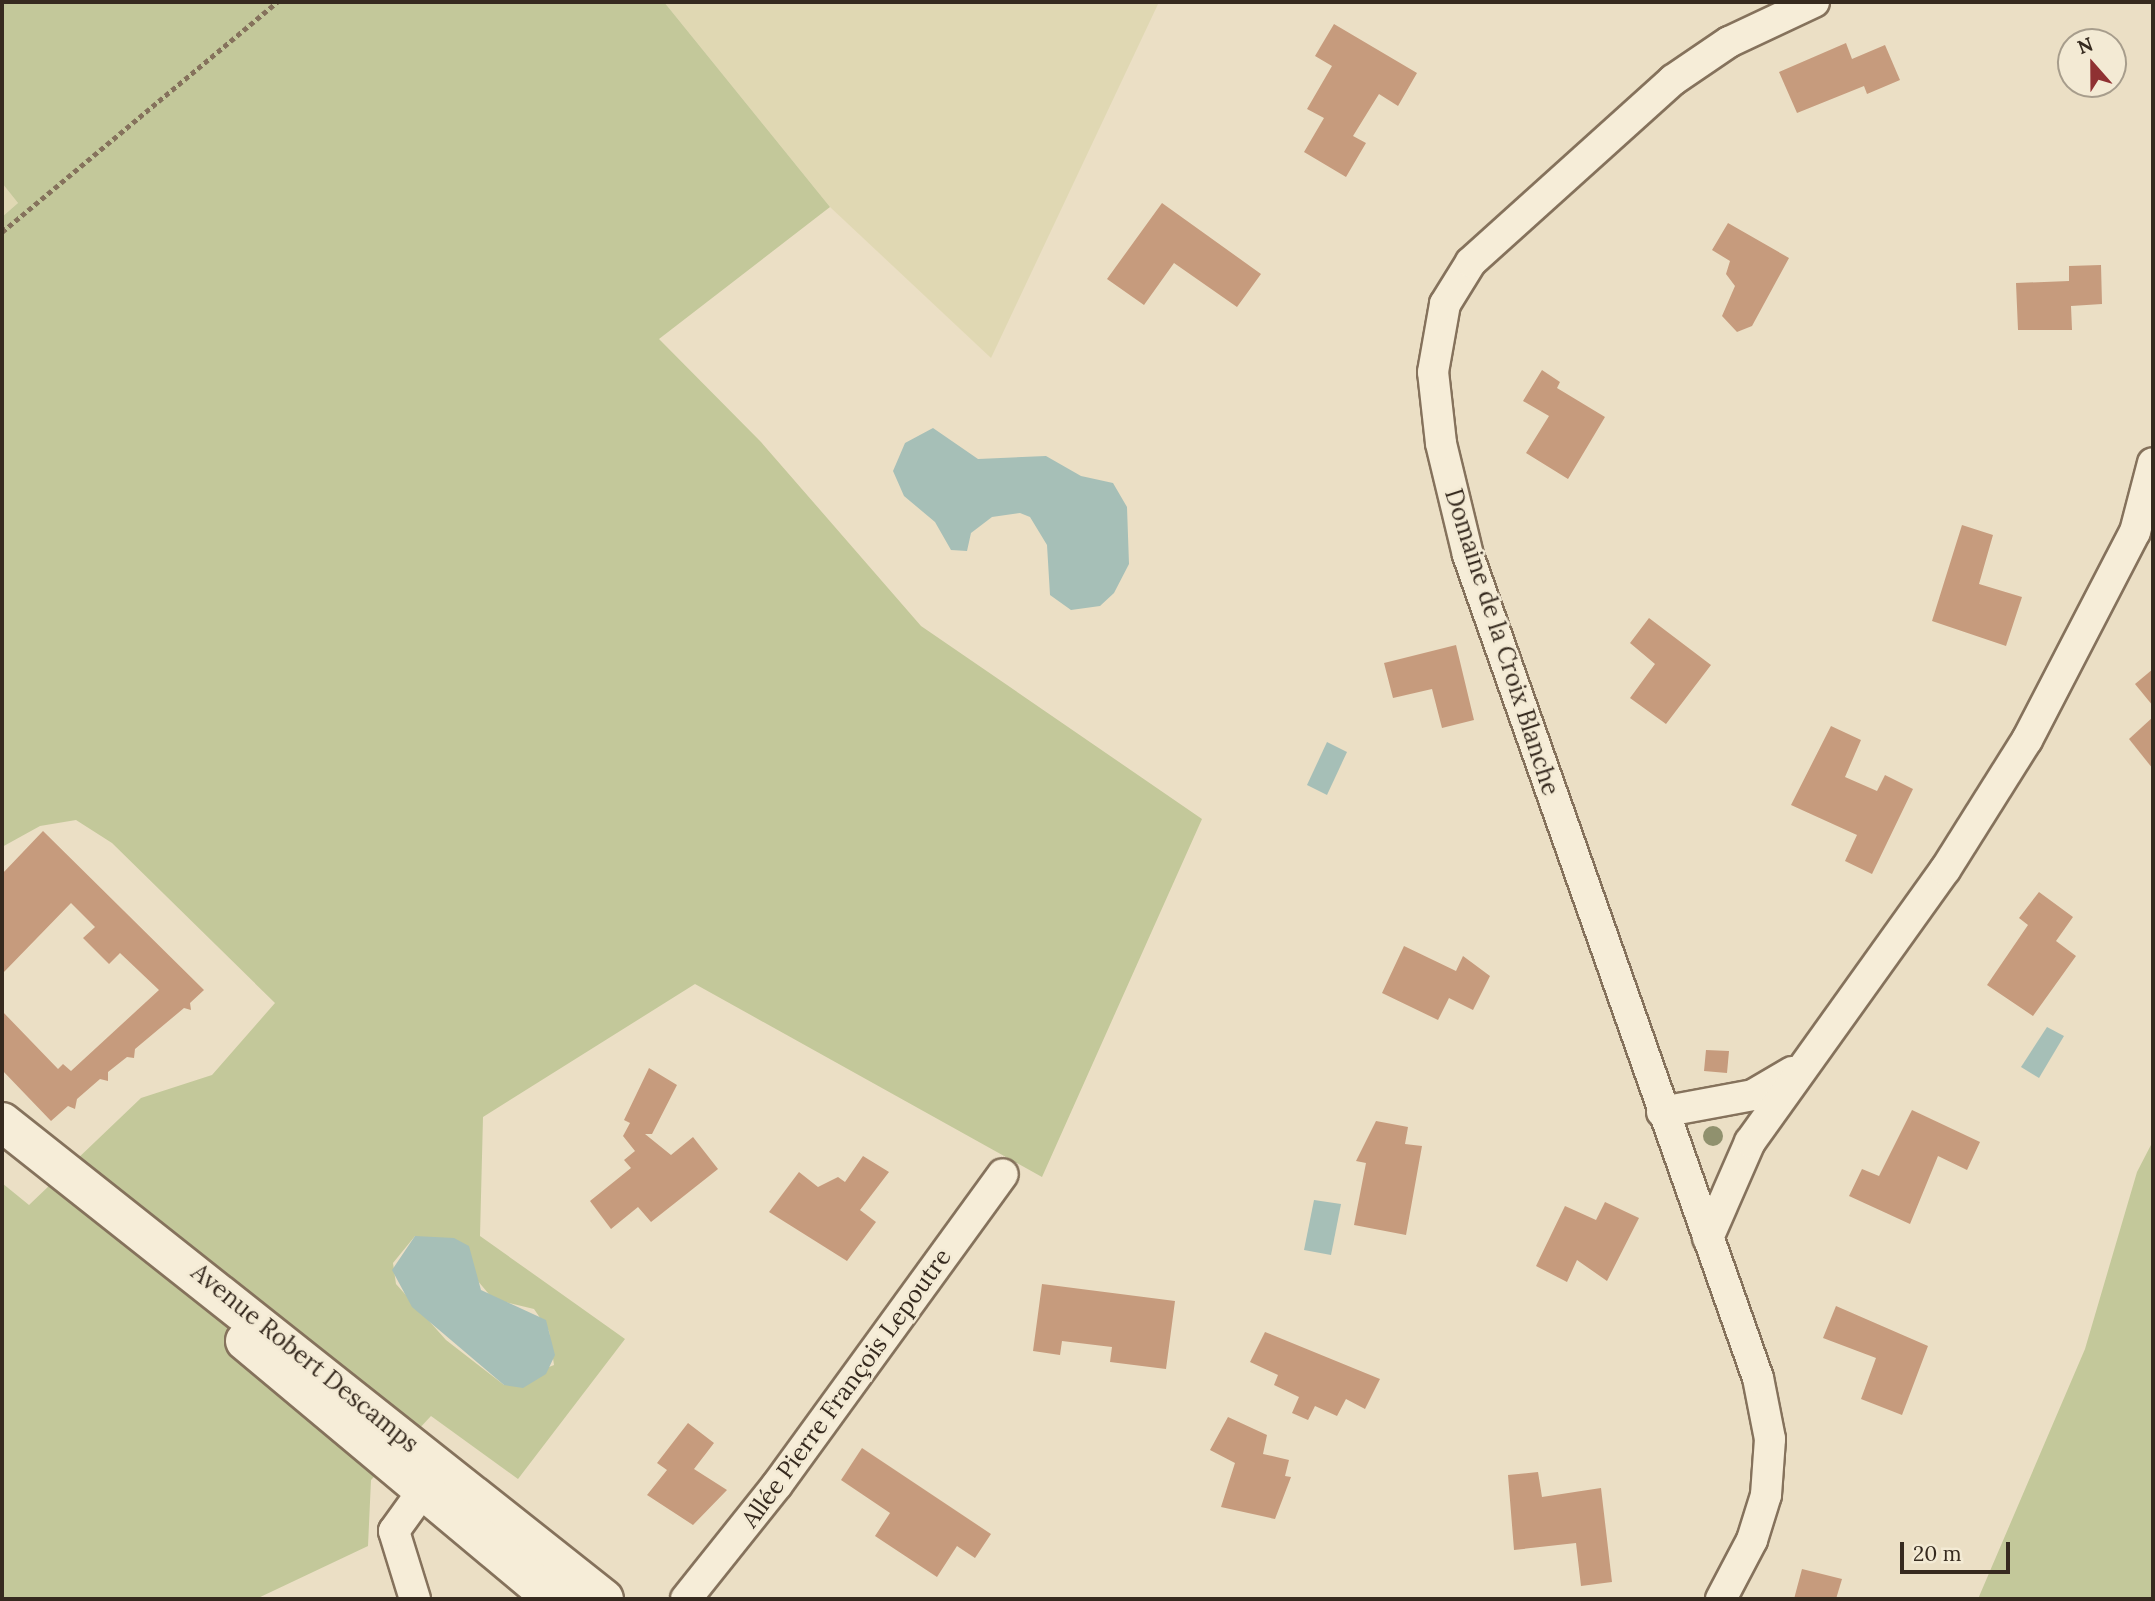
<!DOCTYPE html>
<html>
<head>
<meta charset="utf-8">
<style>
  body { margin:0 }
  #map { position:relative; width:2155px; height:1601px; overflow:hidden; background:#ebdfc5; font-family:Lora,serif }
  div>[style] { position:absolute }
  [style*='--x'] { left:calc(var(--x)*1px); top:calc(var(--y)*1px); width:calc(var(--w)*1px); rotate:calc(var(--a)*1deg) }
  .farmland>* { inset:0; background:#e0d8b3 }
  .green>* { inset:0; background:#c3c89a }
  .water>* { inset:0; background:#a6bfb7 }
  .building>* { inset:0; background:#c69b7d }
  .path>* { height:4.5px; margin-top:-2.25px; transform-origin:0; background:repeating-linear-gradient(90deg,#85725c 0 5px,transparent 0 8.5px) }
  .roads { filter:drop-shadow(2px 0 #85725c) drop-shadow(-2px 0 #85725c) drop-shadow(0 2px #85725c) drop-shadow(0 -2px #85725c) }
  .street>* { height:30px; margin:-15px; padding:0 15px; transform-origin:15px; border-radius:15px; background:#f6edd8 }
  .secondary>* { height:38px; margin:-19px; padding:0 19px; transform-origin:19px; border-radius:19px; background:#f6edd8 }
  .trees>* { width:20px; height:20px; margin:-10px; border-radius:50%; background:#90916e }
  span { translate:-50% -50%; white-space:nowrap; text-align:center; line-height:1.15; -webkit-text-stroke:5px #f3ead4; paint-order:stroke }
  .street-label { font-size:24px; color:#362a1f }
  .frame { position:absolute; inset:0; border:4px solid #362a1f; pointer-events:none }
  .north { position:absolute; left:2057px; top:28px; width:70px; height:70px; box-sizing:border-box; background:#f3ead4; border:2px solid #a79d8c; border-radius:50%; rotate:339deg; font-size:19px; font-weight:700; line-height:28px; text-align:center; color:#362a1f }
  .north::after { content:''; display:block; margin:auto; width:24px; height:32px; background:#8f3132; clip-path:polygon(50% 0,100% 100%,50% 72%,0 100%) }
  .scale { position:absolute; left:1900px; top:1542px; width:110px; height:32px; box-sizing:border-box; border:4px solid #362a1f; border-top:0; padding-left:9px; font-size:21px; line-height:24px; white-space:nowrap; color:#362a1f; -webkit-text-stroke:5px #f3ead4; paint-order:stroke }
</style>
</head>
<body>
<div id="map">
  <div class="farmland">
    <div style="clip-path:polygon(664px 2px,1159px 2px,991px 358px,830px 207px)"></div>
    <div style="clip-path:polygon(2px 183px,18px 203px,2px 217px)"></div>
  </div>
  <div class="green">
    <div style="clip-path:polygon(evenodd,2px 2px,664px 2px,830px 207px,659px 339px,761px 442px,921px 626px,1202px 819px,1042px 1177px,695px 984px,483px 1117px,480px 1236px,625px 1339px,518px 1479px,431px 1416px,371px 1480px,368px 1546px,256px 1599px,2px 1599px,2px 1183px,29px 1205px,141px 1098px,212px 1075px,275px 1003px,112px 843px,76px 820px,40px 826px,2px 847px,2px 217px,18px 203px,2px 183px,2px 2px,415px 1236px,472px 1274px,493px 1299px,534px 1309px,549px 1331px,554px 1365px,504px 1385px,446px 1340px,396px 1284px,393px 1263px,415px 1236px)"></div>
    <div style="clip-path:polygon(2153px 1141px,2153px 1599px,1978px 1599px,2085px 1349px,2137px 1172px)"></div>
  </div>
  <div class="water">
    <div style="clip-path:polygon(933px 428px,978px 459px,1046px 456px,1081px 476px,1113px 483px,1127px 507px,1129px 564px,1114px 593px,1100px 606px,1071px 610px,1050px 595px,1047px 545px,1030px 517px,1020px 513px,992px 517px,971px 533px,967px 551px,951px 550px,935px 522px,904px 496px,893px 471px,905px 443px)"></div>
    <div style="clip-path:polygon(1327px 742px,1347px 752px,1327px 795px,1307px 785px)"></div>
    <div style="clip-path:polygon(2047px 1027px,2064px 1036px,2039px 1078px,2021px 1067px)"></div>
    <div style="clip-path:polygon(1314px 1200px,1341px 1204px,1331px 1255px,1304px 1250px)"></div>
    <div style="clip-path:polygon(415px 1236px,454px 1238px,469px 1246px,481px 1290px,546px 1320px,555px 1355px,546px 1374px,523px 1388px,504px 1385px,412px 1307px,392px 1270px)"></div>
  </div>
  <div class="building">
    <div style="clip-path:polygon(1334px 24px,1417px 73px,1398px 106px,1379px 94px,1353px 136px,1366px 143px,1346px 177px,1304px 152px,1324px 118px,1307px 109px,1332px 66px,1315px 56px)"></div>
    <div style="clip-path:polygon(1846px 43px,1852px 59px,1885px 45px,1900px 80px,1867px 94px,1864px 86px,1797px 113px,1779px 72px)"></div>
    <div style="clip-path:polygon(1162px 203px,1261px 274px,1237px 307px,1174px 263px,1144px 305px,1107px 279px)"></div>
    <div style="clip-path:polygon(1728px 223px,1789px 258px,1752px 326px,1737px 332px,1722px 316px,1735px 286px,1726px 274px,1730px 261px,1712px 250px)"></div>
    <div style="clip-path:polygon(2101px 265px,2102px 304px,2071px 306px,2072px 330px,2018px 330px,2016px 283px,2069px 281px,2069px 266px)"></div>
    <div style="clip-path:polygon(1542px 370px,1560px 382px,1557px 388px,1605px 417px,1568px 479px,1526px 453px,1549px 416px,1523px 401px)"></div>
    <div style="clip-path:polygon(1962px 525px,1993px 535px,1979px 584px,2022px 597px,2006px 646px,1932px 621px)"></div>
    <div style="clip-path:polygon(1649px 618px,1711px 665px,1666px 724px,1630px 698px,1655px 664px,1630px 643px)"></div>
    <div style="clip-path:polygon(1456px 645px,1474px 720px,1442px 728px,1432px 689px,1393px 698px,1384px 663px)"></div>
    <div style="clip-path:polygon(2153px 669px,2153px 706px,2135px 684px)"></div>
    <div style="clip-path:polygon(2153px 717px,2153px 769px,2129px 739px)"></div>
    <div style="clip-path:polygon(1831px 726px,1861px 740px,1845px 777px,1877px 791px,1885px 775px,1913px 789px,1872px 874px,1845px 861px,1857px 835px,1791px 805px)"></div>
    <div style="clip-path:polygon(43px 831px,204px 990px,190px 1003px,191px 1010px,184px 1008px,135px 1049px,134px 1058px,127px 1057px,108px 1072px,108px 1081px,100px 1079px,77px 1099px,75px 1109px,68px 1106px,51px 1121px,2px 1070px,2px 1011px,58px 1069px,63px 1064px,71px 1071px,159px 990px,120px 953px,109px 964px,83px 938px,95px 927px,71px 903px,2px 974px,2px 874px)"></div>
    <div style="clip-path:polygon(2039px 892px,2073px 917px,2056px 941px,2076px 956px,2033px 1016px,1987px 985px,2028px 925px,2019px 918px)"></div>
    <div style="clip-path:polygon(1404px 946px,1456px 971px,1463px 956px,1490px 976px,1473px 1010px,1449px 998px,1438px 1020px,1382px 993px)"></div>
    <div style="clip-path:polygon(1706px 1050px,1729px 1051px,1727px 1073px,1704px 1071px)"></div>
    <div style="clip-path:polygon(649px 1068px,677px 1085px,652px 1134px,645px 1134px,671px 1155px,693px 1137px,718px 1169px,651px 1222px,638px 1207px,611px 1229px,590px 1201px,631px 1168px,624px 1160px,635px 1151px,623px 1136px,630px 1123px,624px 1120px)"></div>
    <div style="clip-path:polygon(1912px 1110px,1980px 1142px,1967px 1170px,1938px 1156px,1910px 1224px,1849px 1196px,1862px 1169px,1879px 1176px)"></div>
    <div style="clip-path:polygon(1376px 1121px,1408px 1127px,1405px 1144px,1422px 1146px,1406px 1235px,1354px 1225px,1366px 1163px,1356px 1161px)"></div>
    <div style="clip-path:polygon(863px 1156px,889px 1172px,860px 1210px,876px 1222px,847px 1261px,769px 1212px,799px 1172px,818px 1187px,838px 1177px,845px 1182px)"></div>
    <div style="clip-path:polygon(1605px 1202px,1639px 1218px,1607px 1281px,1577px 1260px,1567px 1282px,1536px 1266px,1565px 1206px,1596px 1220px)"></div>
    <div style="clip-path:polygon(1042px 1284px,1175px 1301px,1166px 1369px,1110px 1362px,1112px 1347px,1062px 1341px,1060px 1355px,1033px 1351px)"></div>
    <div style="clip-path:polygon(1836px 1306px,1928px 1346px,1902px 1415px,1861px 1399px,1876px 1358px,1823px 1338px)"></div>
    <div style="clip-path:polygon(1265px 1332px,1380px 1379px,1365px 1409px,1346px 1399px,1337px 1416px,1315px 1406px,1308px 1420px,1292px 1413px,1299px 1397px,1274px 1385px,1278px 1375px,1250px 1362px)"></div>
    <div style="clip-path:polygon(1228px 1417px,1267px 1435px,1263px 1454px,1289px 1460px,1285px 1476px,1291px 1477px,1275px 1519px,1221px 1507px,1235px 1463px,1210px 1450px)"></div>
    <div style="clip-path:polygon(688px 1423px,714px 1443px,694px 1469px,727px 1490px,693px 1525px,647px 1495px,667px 1470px,657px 1463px)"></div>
    <div style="clip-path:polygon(862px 1448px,991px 1534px,975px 1558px,957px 1546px,937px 1577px,875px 1536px,890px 1513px,841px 1480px)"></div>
    <div style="clip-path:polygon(1538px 1472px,1542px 1497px,1601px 1488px,1612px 1582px,1581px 1586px,1576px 1543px,1514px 1550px,1508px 1475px)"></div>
    <div style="clip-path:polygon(1802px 1569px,1842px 1579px,1836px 1599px,1794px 1599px)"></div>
  </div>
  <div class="path">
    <div style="--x:2;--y:232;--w:359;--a:-39.9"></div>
  </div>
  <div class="roads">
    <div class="street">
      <div style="--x:1662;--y:1112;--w:93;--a:-10.6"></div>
      <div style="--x:1753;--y:1095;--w:45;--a:-30.5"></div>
      <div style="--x:1708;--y:1238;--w:105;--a:-66.4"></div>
      <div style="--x:1750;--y:1142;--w:335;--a:-54.4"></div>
      <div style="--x:1945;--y:870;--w:154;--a:-57.8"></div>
      <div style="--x:2027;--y:740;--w:234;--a:-62.6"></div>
      <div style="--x:2135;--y:532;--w:71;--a:-75.4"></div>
      <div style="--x:415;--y:1599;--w:71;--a:-107.2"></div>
      <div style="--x:394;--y:1531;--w:70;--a:-54.3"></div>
      <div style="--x:686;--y:1599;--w:146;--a:-51.4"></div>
      <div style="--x:777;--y:1485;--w:384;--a:-54"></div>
      <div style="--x:1721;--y:1599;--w:67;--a:-62.3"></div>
      <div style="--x:1752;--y:1540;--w:47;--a:-72.7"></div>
      <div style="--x:1766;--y:1495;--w:56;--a:-85.9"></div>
      <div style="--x:1770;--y:1439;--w:62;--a:-101.1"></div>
      <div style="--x:1758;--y:1378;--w:873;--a:-109.41"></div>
      <div style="--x:1468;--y:555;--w:115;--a:-103.6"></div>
      <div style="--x:1441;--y:443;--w:71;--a:-96.4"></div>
      <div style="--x:1433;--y:372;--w:69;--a:-80"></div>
      <div style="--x:1445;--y:304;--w:49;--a:-58.2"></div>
      <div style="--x:1471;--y:262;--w:272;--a:-42"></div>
      <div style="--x:1673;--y:80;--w:68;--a:-34.2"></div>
      <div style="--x:1729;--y:42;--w:94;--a:-25.2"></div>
    </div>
    <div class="secondary">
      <div style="--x:2;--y:1122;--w:768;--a:38.39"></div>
      <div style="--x:245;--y:1341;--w:403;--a:39.9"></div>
    </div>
  </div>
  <div class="trees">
    <div style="left:1713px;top:1136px"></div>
  </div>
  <div class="street-label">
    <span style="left:1502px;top:642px;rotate:72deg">Domaine de la Croix Blanche</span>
    <span style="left:305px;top:1358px;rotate:39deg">Avenue Robert Descamps</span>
    <span style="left:846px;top:1388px;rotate:-54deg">Allée Pierre François Lepoutre</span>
  </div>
  <div class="frame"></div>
  <div class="north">N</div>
  <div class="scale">20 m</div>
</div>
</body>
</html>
